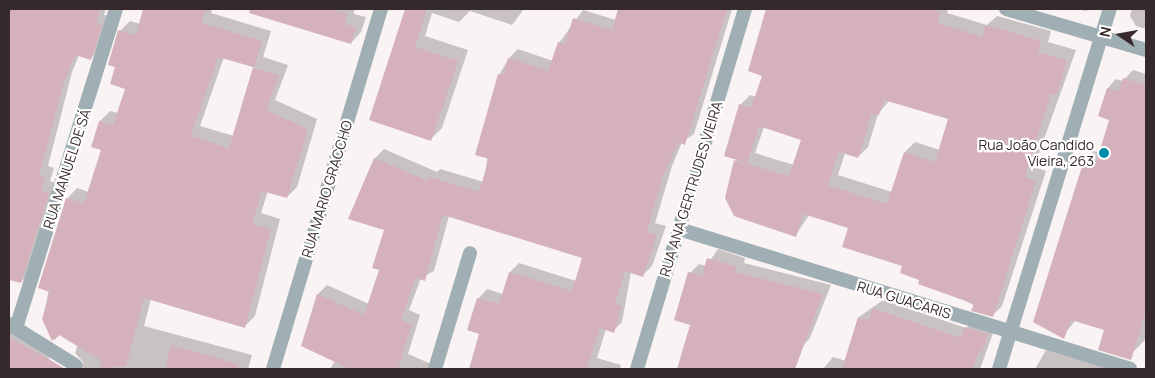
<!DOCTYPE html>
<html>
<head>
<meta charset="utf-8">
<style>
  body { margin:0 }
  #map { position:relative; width:1155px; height:378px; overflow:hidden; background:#faf3f4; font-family:Manrope,sans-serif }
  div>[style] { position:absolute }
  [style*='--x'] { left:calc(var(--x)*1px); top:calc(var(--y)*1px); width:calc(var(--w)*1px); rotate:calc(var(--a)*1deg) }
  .shadow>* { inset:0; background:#0003 }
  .building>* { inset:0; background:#d5b2bb }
  .minor>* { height:14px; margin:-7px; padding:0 7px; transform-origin:7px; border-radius:7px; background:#a0afb4 }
  .dots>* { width:14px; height:14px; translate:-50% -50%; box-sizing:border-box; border:2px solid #fff; border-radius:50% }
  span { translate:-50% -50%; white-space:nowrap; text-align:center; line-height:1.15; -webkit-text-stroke:4.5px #fff; paint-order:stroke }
  .poi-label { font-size:14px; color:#36292c }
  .right { translate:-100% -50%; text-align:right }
  .street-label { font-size:14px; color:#36292c }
  .frame { position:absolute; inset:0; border:10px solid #36292c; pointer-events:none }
  .north { position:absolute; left:1095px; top:10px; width:50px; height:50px; -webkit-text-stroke:4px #fff; paint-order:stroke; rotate:282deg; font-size:14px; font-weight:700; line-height:20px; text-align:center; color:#36292c }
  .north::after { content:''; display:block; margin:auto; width:18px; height:22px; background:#36292c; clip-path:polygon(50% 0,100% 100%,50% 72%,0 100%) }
</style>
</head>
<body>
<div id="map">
  <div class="shadow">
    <div style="clip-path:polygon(9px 9px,106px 9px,104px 15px,110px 16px,100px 49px,90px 59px,79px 55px,72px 72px,48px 166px,54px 168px,50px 181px,58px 184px,30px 272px,21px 282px,9px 278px)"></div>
    <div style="clip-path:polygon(evenodd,146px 9px,212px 9px,211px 13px,271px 31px,263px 57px,288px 65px,275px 100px,317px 119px,297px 187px,287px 197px,268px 191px,261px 213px,280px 219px,255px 316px,244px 327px,151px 299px,144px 326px,252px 355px,248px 369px,71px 369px,79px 361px,84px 363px,75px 353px,93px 295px,55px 340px,43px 319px,67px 199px,77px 188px,89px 192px,102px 149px,93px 146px,100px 121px,110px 111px,118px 113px,127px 88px,116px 66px,120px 31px,130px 21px,141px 24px,146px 9px,224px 57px,255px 67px,234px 136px,200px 126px,224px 57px)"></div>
    <div style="clip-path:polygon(283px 9px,354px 9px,354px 14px,366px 17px,361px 32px,351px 43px,280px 21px)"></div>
    <div style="clip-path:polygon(406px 9px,524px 9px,512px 25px,470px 11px,459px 22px,432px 13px,425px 36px,468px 50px,442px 128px,431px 139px,370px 119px)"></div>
    <div style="clip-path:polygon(619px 9px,732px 9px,694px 134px,682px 142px,672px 166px,655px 223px,666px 226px,652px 266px,643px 275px,631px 272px,622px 322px,613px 331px,606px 329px,597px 358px,621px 365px,620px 369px,470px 369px,481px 333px,478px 299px,487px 289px,503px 294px,510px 272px,519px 263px,576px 281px,584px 257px,449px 216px,434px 271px,421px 278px,409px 310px,420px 315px,408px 354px,443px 369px,330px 369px,335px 361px,303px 345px,318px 294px,327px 285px,369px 304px,381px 270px,385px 229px,349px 218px,375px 158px,384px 149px,437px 172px,440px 169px,484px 182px,499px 75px,509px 58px,518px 49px,553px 61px,559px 43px,583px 10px,616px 20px)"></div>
    <div style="clip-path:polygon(evenodd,768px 9px,948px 9px,947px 13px,987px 25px,997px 16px,1051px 31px,1048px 42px,1076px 50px,1034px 167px,1046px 171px,1002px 306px,992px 316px,904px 265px,850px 227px,809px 215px,796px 235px,726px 198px,737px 159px,740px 105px,750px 95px,757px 97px,764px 75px,768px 9px,890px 100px,950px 119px,940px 150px,915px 142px,905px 152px,892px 192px,838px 175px,845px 153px,858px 157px,868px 147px,878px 114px,890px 100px,768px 9px,764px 127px,802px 139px,794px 165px,755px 153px,764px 127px)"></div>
    <div style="clip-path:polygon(1077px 9px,1089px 9px,1086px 11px)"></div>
    <div style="clip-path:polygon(1132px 9px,1146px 9px,1146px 29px,1136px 26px,1130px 16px)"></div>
    <div style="clip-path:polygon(1133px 70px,1146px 74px,1146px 339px,1133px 352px,1106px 329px,1076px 320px,1066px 332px,1034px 322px,1085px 160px,1094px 151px,1100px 153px,1111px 119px,1108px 88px,1116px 79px,1123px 81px)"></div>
    <div style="clip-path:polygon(718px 249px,745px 258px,744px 263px,831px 285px,810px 338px,801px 348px,778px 340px,769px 369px,678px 369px,692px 324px,690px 273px,699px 264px,706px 266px)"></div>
    <div style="clip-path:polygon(883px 300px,966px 328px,975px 318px,996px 325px,980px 369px,823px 369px,833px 357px,846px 361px,859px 317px)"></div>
    <div style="clip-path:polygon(9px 323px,55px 347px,43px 369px,9px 369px)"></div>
    <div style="clip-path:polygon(1046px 350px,1109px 369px,1035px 369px)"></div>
  </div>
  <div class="building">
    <div style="clip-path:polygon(9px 9px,100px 9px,96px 24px,102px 26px,91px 60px,75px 55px,64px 82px,39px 176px,45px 178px,41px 190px,49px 193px,21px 283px,9px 280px)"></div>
    <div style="clip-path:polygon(evenodd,143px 9px,206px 9px,202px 23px,262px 41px,254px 68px,279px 75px,266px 110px,308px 129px,287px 198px,262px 191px,252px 224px,271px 229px,245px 328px,144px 298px,126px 366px,99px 369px,102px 361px,59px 335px,52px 341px,42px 319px,50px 292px,38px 288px,66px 198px,84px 203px,101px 150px,91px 147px,99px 121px,113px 125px,125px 89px,110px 84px,115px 67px,108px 65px,118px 30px,136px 35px,143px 9px,218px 57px,253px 67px,229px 148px,191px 136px,218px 57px)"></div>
    <div style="clip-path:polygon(250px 9px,329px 9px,347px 14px,345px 24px,356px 27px,351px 44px,249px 13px)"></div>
    <div style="clip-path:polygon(405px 9px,427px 9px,415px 47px,458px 61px,431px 141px,369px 120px)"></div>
    <div style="clip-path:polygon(618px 9px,727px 9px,685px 145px,678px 142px,663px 176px,647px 232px,657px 235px,643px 277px,625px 271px,615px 304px,622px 306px,614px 333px,600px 328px,587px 369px,469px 369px,479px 334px,467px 330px,477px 298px,499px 304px,509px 272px,572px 291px,582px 258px,443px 215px,425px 281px,416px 278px,401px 320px,412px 324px,398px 369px,350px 369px,301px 346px,317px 294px,364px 315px,379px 270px,372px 268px,384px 230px,348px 219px,374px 158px,428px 181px,430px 177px,479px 192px,489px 159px,475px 155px,498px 74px,503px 75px,508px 58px,548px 71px,558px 42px,565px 44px,573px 18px,612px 30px)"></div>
    <div style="clip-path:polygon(evenodd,766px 9px,931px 9px,941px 12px,938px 23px,982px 37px,986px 25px,1011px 32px,1041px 41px,1038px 52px,1067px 60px,1057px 95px,1051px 93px,1025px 177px,1036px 181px,993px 317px,971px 311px,974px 304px,918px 284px,919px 280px,900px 273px,902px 266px,842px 247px,848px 228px,803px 214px,796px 237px,734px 216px,725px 198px,734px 160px,789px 176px,801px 140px,759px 126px,747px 163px,724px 156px,739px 104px,751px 108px,762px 76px,748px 71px,766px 9px,884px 100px,948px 119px,935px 162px,904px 152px,887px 204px,828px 185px,839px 152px,858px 158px,872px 113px,879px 115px,884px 100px)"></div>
    <div style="clip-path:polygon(1123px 78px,1146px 85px,1146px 310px,1131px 360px,1098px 350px,1104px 330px,1071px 320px,1064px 339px,1033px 322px,1084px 160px,1096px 163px,1109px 120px,1098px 116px,1107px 88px,1119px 91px)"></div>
    <div style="clip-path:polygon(707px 258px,737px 267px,735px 272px,823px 294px,795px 369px,677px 369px,690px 325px,674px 320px,688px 272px,702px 276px)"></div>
    <div style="clip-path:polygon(872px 308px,961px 338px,965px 327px,988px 334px,982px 352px,979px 351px,973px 369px,842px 369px,858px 317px,869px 320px)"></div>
    <div style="clip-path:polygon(9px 338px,47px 358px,65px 369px,9px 369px)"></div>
    <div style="clip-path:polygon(171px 345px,238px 364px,237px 369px,165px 369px)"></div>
  </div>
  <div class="minor">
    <div style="--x:1006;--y:9;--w:146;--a:16.3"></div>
    <div style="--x:679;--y:229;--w:472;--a:17.2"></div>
    <div style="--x:9;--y:324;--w:78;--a:31.8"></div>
    <div style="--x:16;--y:328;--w:334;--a:-72.6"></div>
    <div style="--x:273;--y:369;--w:376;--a:-73.3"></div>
    <div style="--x:435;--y:369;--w:121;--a:-73.2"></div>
    <div style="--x:637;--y:369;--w:376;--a:-73.3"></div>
    <div style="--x:999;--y:369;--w:377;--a:-72.9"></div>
  </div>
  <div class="dots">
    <div style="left:1104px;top:153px;background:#008daa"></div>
  </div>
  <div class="poi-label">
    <span class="right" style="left:1094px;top:153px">Rua João Candido<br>Vieira, 263</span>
  </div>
  <div class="street-label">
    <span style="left:67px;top:169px;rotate:-72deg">RUA MANUEL DE SÁ</span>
    <span style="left:327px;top:189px;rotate:-73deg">RUA MARIO GRACCHO</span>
    <span style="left:691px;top:189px;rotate:-73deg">RUA ANA GERTRUDES VIEIRA</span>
    <span style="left:904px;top:300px;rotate:17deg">RUA GUACARIS</span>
  </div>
  <div class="frame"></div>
  <div class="north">N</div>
</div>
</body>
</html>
